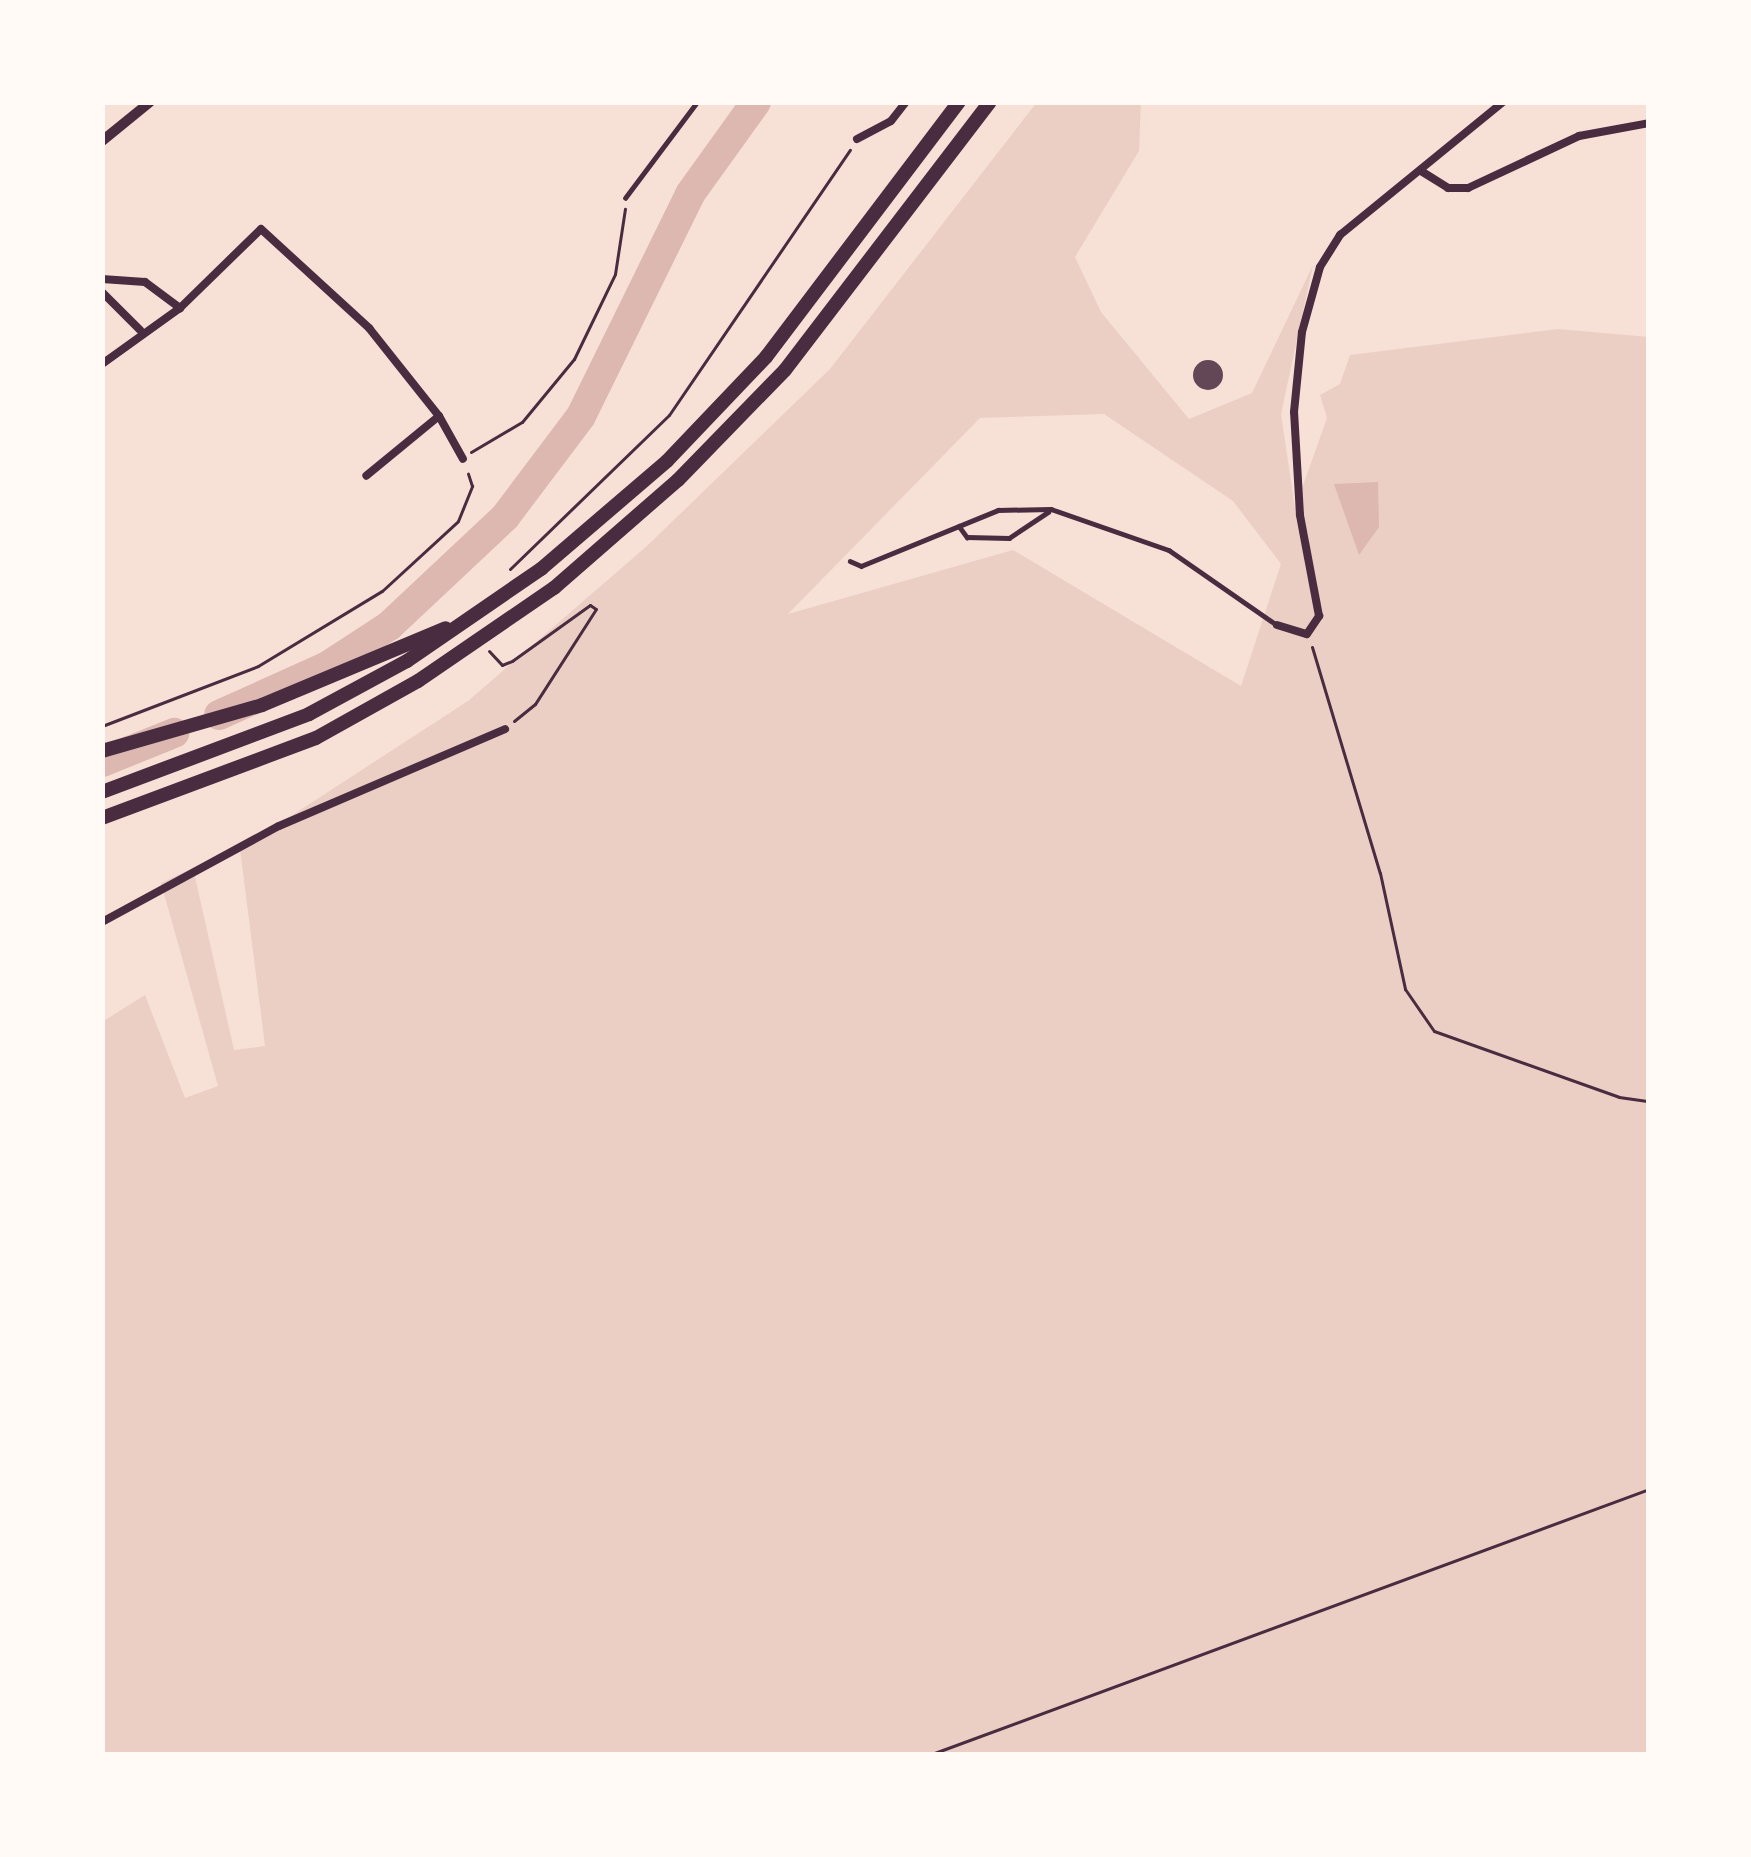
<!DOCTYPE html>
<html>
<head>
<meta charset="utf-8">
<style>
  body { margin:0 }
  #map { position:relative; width:1751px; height:1857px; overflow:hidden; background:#f7e1d7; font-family:"Source Sans 3",sans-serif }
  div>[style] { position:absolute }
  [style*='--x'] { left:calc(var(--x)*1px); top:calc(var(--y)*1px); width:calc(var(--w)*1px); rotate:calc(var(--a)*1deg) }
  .green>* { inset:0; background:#ebcfc5 }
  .water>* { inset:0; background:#dcb8b0 }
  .river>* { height:30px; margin:-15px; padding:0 15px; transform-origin:15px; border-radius:15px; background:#dcb8b0 }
  .building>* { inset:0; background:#644757 }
  .round { border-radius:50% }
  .path>* { height:3px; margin:-1.5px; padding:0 1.5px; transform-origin:1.5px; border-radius:1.5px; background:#4a2c40 }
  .service>* { height:4.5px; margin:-2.25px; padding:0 2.25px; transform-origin:2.25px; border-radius:2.25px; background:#4a2c40 }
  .minor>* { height:8px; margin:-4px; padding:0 4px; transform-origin:4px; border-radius:4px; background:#4a2c40 }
  .secondary>* { height:10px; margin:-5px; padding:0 5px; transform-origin:5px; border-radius:5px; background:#4a2c40 }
  .trunk>* { height:14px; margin:-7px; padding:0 7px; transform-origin:7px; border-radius:7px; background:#4a2c40 }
  span { translate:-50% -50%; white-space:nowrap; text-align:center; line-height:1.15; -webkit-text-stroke:9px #fffaf5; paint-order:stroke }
  .frame { position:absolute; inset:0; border:105px solid #fffaf5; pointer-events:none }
</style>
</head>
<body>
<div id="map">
  <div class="green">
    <div style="clip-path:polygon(evenodd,1037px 102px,1141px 102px,1139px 151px,1075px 257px,1101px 312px,1189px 419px,1252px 393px,1313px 265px,1281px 414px,1295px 508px,1327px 418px,1320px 395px,1340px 384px,1350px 355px,1558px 329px,1649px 337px,1649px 1755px,102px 1755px,102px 1022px,145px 995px,185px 1098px,218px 1086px,161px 883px,193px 868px,234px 1050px,265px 1046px,240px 849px,468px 701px,648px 545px,830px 369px,1037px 102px,1104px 414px,1233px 501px,1281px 564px,1241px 686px,1013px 550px,788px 614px,980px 418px,1104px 414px)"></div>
  </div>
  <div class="water">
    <div style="clip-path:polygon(1378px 482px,1379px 527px,1359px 555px,1334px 484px)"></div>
  </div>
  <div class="river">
    <div style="--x:219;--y:715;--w:117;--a:-24.2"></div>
    <div style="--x:326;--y:667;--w:75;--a:-33.1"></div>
    <div style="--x:389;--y:626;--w:159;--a:-43.2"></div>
    <div style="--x:505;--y:517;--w:126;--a:-53"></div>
    <div style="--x:581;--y:416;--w:247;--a:-63.8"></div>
    <div style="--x:690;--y:194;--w:113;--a:-54.3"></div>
    <div style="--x:102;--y:762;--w:78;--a:-21.9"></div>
  </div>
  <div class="building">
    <div class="round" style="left:1193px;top:360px;width:30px;height:30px"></div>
  </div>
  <div class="path">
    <div style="--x:471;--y:452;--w:59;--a:-30.5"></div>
    <div style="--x:522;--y:422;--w:82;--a:-50.5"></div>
    <div style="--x:574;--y:359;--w:94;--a:-64.2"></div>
    <div style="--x:615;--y:274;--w:66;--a:-81.3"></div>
    <div style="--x:510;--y:569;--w:221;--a:-44.1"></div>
    <div style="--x:669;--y:415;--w:321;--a:-55.7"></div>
    <div style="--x:1312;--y:647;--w:236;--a:73.3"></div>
    <div style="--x:1380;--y:873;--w:119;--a:77.8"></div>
    <div style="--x:1405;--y:989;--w:51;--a:55.4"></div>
    <div style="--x:1434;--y:1031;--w:196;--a:19.6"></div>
    <div style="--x:1619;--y:1097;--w:30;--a:8"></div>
    <div style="--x:489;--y:651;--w:19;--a:47"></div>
    <div style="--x:502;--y:665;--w:11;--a:-22"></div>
    <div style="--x:512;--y:661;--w:96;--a:-35.7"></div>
    <div style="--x:590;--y:605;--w:7;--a:34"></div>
    <div style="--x:596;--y:609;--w:113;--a:122.7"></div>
    <div style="--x:535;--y:704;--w:27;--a:141"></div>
    <div style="--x:102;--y:726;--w:167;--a:-21"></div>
    <div style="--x:258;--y:666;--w:145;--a:-31.2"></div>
    <div style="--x:382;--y:591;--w:103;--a:-42.6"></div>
    <div style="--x:458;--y:521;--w:38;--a:-68"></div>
    <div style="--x:472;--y:486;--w:13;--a:-108"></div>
    <div style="--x:929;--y:1755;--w:768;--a:-20.28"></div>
  </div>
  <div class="service">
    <div style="--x:625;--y:198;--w:120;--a:-53.1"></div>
    <div style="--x:959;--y:526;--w:14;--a:54"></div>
    <div style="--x:967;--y:537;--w:42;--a:1.4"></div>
    <div style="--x:1009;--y:538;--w:47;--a:-33.7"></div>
    <div style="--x:850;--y:561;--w:12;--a:24"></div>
    <div style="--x:861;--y:566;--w:148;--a:-22.2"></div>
    <div style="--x:998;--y:510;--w:53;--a:-1.1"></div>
    <div style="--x:1051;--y:509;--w:125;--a:19.2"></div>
    <div style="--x:1169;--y:550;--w:131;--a:34.8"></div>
  </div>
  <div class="minor">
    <div style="--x:857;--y:139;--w:38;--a:-28"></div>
    <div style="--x:891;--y:121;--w:24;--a:-52"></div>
    <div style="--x:1421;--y:171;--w:32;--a:32"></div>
    <div style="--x:1448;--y:188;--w:20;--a:0"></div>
    <div style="--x:1468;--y:188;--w:123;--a:-25.1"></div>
    <div style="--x:1579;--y:136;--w:71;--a:-10.5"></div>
    <div style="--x:102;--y:279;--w:43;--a:4"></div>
    <div style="--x:145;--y:282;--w:44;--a:36.6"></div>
    <div style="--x:102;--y:292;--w:54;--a:45"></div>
    <div style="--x:102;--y:364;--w:96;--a:-35.7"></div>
    <div style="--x:180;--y:308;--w:113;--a:-44.3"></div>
    <div style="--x:261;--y:229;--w:147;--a:42.5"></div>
    <div style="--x:369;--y:328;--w:112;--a:51.5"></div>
    <div style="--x:439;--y:416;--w:94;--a:140.6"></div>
    <div style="--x:439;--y:416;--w:49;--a:60.8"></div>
    <div style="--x:1277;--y:625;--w:31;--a:17"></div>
    <div style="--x:1307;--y:634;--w:22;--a:-56"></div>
    <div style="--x:1319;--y:616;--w:103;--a:-100.7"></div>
    <div style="--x:1300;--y:515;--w:103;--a:-93.3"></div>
    <div style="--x:1294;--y:412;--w:80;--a:-84.3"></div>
    <div style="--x:1302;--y:332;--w:67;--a:-74.5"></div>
    <div style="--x:1320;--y:267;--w:38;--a:-58"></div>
    <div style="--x:1340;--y:235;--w:210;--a:-39.2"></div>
    <div style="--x:102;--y:922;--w:201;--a:-28.5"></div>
    <div style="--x:279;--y:826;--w:246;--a:-23.2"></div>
  </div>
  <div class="secondary">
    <div style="--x:102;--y:141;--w:62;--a:-39.1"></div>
  </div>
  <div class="trunk">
    <div style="--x:102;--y:751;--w:166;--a:-16"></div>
    <div style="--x:262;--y:705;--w:199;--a:-22.7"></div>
    <div style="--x:102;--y:792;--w:221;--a:-20.6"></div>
    <div style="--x:309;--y:714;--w:111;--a:-28.4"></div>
    <div style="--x:407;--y:661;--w:163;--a:-34.5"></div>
    <div style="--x:541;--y:569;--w:166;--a:-40.6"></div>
    <div style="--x:667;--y:461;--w:144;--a:-46.4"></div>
    <div style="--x:766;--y:357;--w:320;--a:-52.9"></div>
    <div style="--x:102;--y:818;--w:228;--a:-20.5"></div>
    <div style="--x:316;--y:738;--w:117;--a:-29.2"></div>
    <div style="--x:418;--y:681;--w:165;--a:-34.4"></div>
    <div style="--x:554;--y:588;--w:164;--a:-41.1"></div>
    <div style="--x:678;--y:480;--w:153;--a:-45.8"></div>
    <div style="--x:785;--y:370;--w:337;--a:-52.6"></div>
  </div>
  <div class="frame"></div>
</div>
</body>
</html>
